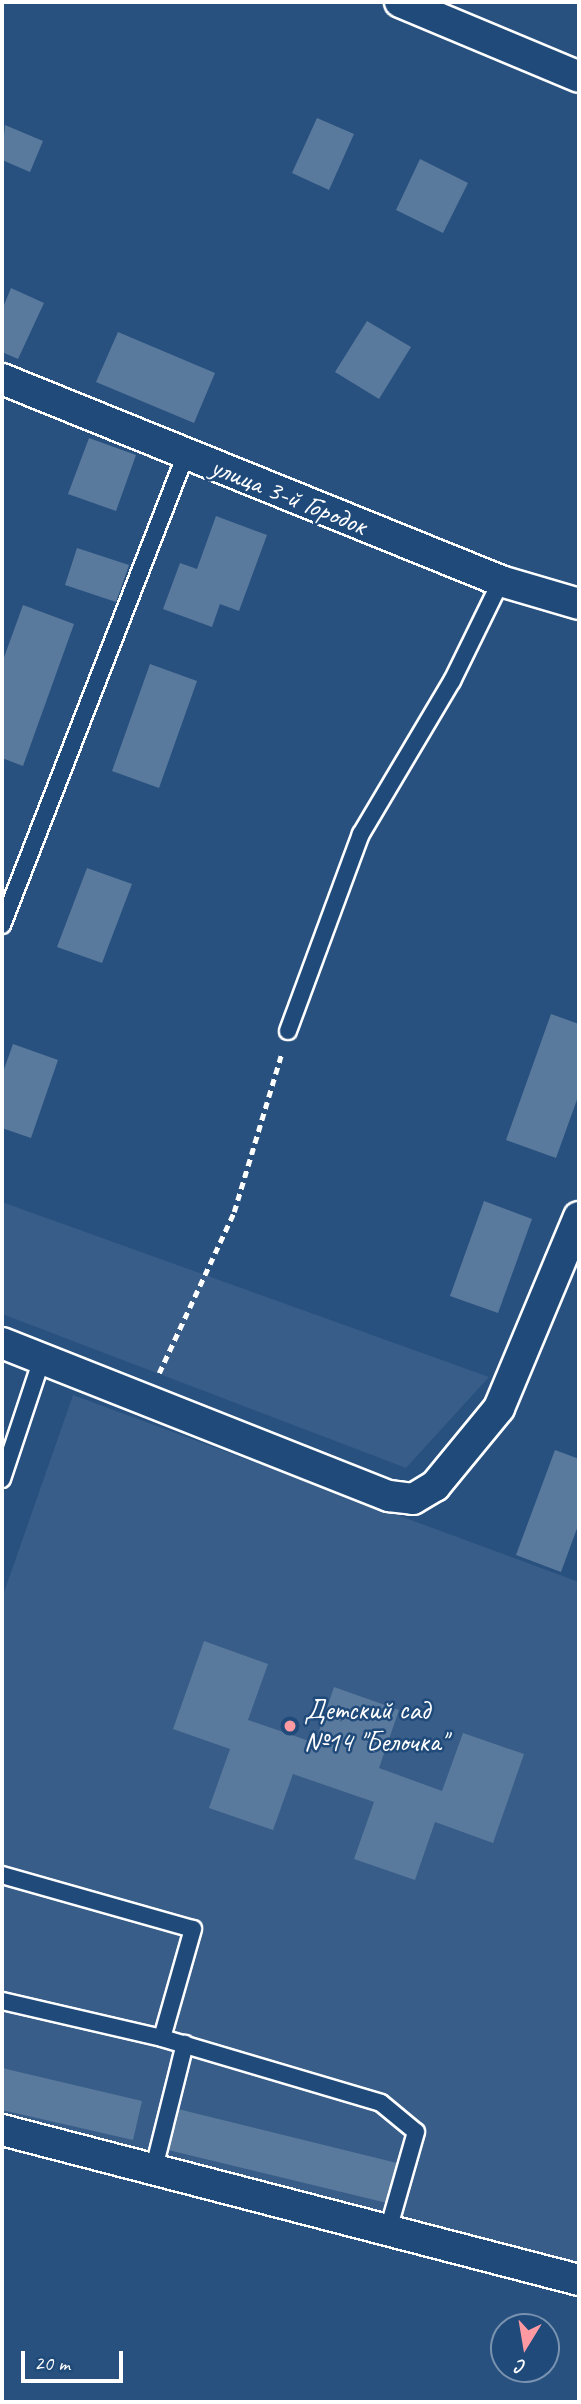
<!DOCTYPE html>
<html>
<head>
<meta charset="utf-8">
<style>
  body { margin:0 }
  #map { position:relative; width:581px; height:2404px; overflow:hidden; background:#28517f; font-family:Caveat,sans-serif }
  div>[style] { position:absolute }
  [style*='--x'] { left:calc(var(--x)*1px); top:calc(var(--y)*1px); width:calc(var(--w)*1px); rotate:calc(var(--a)*1deg) }
  .built>* { inset:0; background:#375d88 }
  .building>* { inset:0; background:#5a7a9d }
  .path>* { height:4.5px; margin-top:-2.25px; transform-origin:0; background:repeating-linear-gradient(90deg,#fff 0 7px,transparent 0 12px) }
  .roads { filter:drop-shadow(2px 0 #fff) drop-shadow(-2px 0 #fff) drop-shadow(0 2px #fff) drop-shadow(0 -2px #fff) }
  .service>* { height:16px; margin:-8px; padding:0 8px; transform-origin:8px; border-radius:8px; background:#1f4a7a }
  .minor>* { height:30px; margin:-15px; padding:0 15px; transform-origin:15px; border-radius:15px; background:#1f4a7a }
  .dots>* { width:19px; height:19px; translate:-50% -50%; box-sizing:border-box; border:4px solid #1f4a7a; border-radius:50% }
  span { translate:-50% -50%; white-space:nowrap; text-align:center; line-height:1.15; -webkit-text-stroke:5px #1f4a7a; paint-order:stroke }
  .street-label { font-size:28px; color:#fff }
  .poi-label { font-size:28px; color:#fff }
  .left { translate:0 -50%; text-align:left }
  .frame { position:absolute; inset:0; border:4px solid #fff; pointer-events:none }
  .north { position:absolute; left:490px; top:2313px; width:70px; height:70px; box-sizing:border-box; background:#1f4a7a; border:2px solid #7992af; border-radius:50%; rotate:191deg; font-size:19px; font-weight:700; line-height:28px; text-align:center; color:#fff }
  .north::after { content:''; display:block; margin:auto; width:24px; height:32px; background:#ff9aa2; clip-path:polygon(50% 0,100% 100%,50% 72%,0 100%) }
  .scale { position:absolute; left:21px; top:2351px; width:102px; height:32px; box-sizing:border-box; border:4px solid #fff; border-top:0; padding-left:9px; font-size:21px; line-height:24px; white-space:nowrap; color:#fff; -webkit-text-stroke:5px #1f4a7a; paint-order:stroke }
</style>
</head>
<body>
<div id="map">
  <div class="built">
    <div style="clip-path:polygon(2px 1202px,489px 1377px,406px 1468px,2px 1314px)"></div>
    <div style="clip-path:polygon(73px 1395px,579px 1582px,579px 2274px,2px 2121px,2px 1598px)"></div>
  </div>
  <div class="building">
    <div style="clip-path:polygon(317px 118px,354px 134px,329px 190px,292px 173px)"></div>
    <div style="clip-path:polygon(5px 125px,43px 141px,30px 172px,2px 160px)"></div>
    <div style="clip-path:polygon(420px 159px,468px 183px,443px 233px,396px 210px)"></div>
    <div style="clip-path:polygon(11px 288px,44px 303px,18px 359px,2px 352px,2px 310px)"></div>
    <div style="clip-path:polygon(367px 321px,411px 347px,379px 399px,335px 372px)"></div>
    <div style="clip-path:polygon(118px 332px,215px 373px,194px 423px,96px 382px)"></div>
    <div style="clip-path:polygon(89px 438px,136px 455px,116px 511px,68px 494px)"></div>
    <div style="clip-path:polygon(216px 516px,267px 535px,239px 611px,220px 604px,212px 627px,163px 609px,180px 563px,197px 569px)"></div>
    <div style="clip-path:polygon(77px 548px,129px 565px,116px 602px,65px 585px)"></div>
    <div style="clip-path:polygon(23px 605px,74px 624px,23px 766px,2px 758px,2px 663px)"></div>
    <div style="clip-path:polygon(150px 664px,197px 681px,159px 788px,112px 771px)"></div>
    <div style="clip-path:polygon(87px 868px,132px 884px,102px 963px,57px 947px)"></div>
    <div style="clip-path:polygon(551px 1014px,579px 1024px,579px 1094px,556px 1158px,506px 1140px)"></div>
    <div style="clip-path:polygon(13px 1044px,58px 1060px,31px 1138px,2px 1128px,2px 1075px)"></div>
    <div style="clip-path:polygon(484px 1201px,532px 1219px,498px 1313px,450px 1296px)"></div>
    <div style="clip-path:polygon(555px 1450px,579px 1459px,579px 1523px,561px 1572px,516px 1555px)"></div>
    <div style="clip-path:polygon(204px 1641px,268px 1664px,248px 1720px,315px 1743px,334px 1687px,399px 1710px,379px 1768px,442px 1791px,463px 1733px,524px 1754px,493px 1843px,435px 1822px,415px 1880px,354px 1859px,374px 1802px,293px 1774px,273px 1830px,209px 1808px,230px 1749px,173px 1729px)"></div>
    <div style="clip-path:polygon(2px 2068px,142px 2101px,133px 2140px,2px 2110px)"></div>
    <div style="clip-path:polygon(178px 2109px,397px 2163px,387px 2203px,168px 2150px)"></div>
  </div>
  <div class="path">
    <div style="--x:159;--y:1373;--w:178;--a:-65"></div>
    <div style="--x:234;--y:1212;--w:167;--a:-73.3"></div>
  </div>
  <div class="roads">
    <div class="service">
      <div style="--x:2;--y:925;--w:506;--a:-68.66"></div>
      <div style="--x:288;--y:1031;--w:210;--a:-69.7"></div>
      <div style="--x:361;--y:834;--w:178;--a:-59.3"></div>
      <div style="--x:452;--y:681;--w:111;--a:-63.9"></div>
      <div style="--x:2;--y:1479;--w:126;--a:-71.6"></div>
      <div style="--x:2;--y:1875;--w:198;--a:15.8"></div>
      <div style="--x:193;--y:1929;--w:113;--a:105.9"></div>
      <div style="--x:162;--y:2038;--w:228;--a:16.5"></div>
      <div style="--x:381;--y:2103;--w:45;--a:39.6"></div>
      <div style="--x:416;--y:2132;--w:99;--a:105.9"></div>
      <div style="--x:2;--y:2001;--w:164;--a:13"></div>
      <div style="--x:154;--y:2168;--w:128;--a:-76"></div>
    </div>
    <div class="minor">
      <div style="--x:400;--y:2;--w:194;--a:22.7"></div>
      <div style="--x:2;--y:379;--w:538;--a:22.04"></div>
      <div style="--x:501;--y:581;--w:81;--a:16.4"></div>
      <div style="--x:2;--y:1343;--w:416;--a:21.6"></div>
      <div style="--x:389;--y:1496;--w:24;--a:7"></div>
      <div style="--x:413;--y:1499;--w:26;--a:-31"></div>
      <div style="--x:435;--y:1486;--w:101;--a:-50.6"></div>
      <div style="--x:499;--y:1408;--w:207;--a:-67.3"></div>
      <div style="--x:2;--y:2130;--w:596;--a:14.57"></div>
    </div>
  </div>
  <div class="dots">
    <div style="left:290px;top:1726px;background:#ff9aa2"></div>
  </div>
  <div class="street-label">
    <span style="left:289px;top:496px;rotate:22deg">улица 3-й Городок</span>
  </div>
  <div class="poi-label">
    <span class="left" style="left:304px;top:1726px">Детский сад<br>№14 "Белочка"</span>
  </div>
  <div class="frame"></div>
  <div class="north">С</div>
  <div class="scale">20 m</div>
</div>
</body>
</html>
